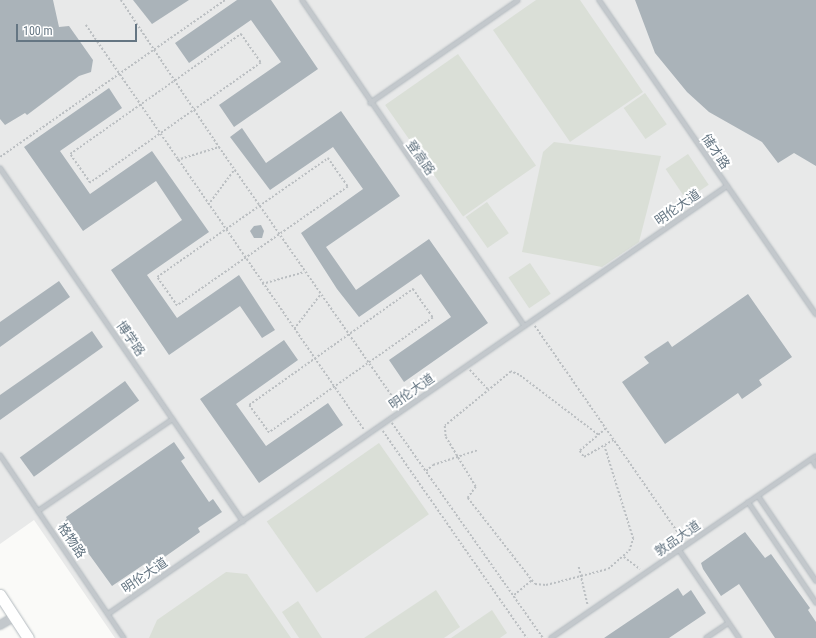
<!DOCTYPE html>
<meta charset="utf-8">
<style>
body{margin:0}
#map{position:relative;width:816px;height:638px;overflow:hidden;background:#fafaf8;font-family:"Roboto Condensed","Noto Sans SC",sans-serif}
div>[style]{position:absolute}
.built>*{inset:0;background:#e8e9e9}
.green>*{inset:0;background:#dadfd7;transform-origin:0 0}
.building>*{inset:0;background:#aab3b9;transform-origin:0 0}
.path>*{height:1.5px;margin-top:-0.75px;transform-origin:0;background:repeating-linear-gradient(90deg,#bbbfc2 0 2px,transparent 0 4px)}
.roads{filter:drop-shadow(0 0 1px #b3babf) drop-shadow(0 0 1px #b3babf)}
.lane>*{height:4px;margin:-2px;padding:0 2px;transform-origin:2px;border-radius:2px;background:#c3c8cc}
.street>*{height:8px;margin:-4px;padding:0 4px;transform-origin:4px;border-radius:4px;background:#c3c8cc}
.secondary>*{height:11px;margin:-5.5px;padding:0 5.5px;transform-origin:5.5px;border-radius:5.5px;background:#fff}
span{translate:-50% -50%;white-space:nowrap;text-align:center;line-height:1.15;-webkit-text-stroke:4px #fff;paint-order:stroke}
.street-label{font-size:13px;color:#657683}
.scale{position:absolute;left:16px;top:24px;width:121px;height:18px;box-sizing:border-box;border:2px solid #657683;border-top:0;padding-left:5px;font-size:12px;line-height:14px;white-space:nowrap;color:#657683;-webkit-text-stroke:3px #fff;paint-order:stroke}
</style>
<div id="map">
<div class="built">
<i style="clip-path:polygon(0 0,816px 0,816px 638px,115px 638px,34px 520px,0 544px)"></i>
</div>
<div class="green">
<i style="clip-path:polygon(536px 0,580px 0,643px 92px,570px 142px,493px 30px)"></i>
<i style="left:458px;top:54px;width:136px;height:89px;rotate:55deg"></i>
<i style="left:645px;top:93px;width:38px;height:26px;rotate:55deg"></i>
<i style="clip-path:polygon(554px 142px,661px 156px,639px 242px,602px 267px,522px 252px,543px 152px)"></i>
<i style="left:688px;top:154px;width:37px;height:27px;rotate:56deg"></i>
<i style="left:487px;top:202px;width:38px;height:26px;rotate:55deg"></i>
<i style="left:530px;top:263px;width:37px;height:26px;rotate:56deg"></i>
<i style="left:379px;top:443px;width:87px;height:137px;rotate:55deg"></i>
<i style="clip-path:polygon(226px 572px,247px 574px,291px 638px,149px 638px,157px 620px)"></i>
<i style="clip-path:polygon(436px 590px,460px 627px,444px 638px,364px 638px)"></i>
<i style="clip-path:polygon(298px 601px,322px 638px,299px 638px,282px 612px)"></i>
<i style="clip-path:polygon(492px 610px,507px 633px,500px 638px,451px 638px)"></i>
</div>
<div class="building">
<i style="clip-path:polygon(0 0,53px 0,59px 27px,69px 26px,93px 60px,91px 72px,79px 76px,27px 115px,25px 113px,5px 125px,0 119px)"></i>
<i style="clip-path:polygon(133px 0,189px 0,152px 24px)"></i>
<i style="clip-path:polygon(237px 0,271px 0,318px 69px,234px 127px,219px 105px,281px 62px,251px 20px,189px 63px,175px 43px)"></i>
<i style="clip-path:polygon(635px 0,816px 0,816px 166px,794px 153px,778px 163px,762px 142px,709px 112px,687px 92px,655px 53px)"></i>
<i style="clip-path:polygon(109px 88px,122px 108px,60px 151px,90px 194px,152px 151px,209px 232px,147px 275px,177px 318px,239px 275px,275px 330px,262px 338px,240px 306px,169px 355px,111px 270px,182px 220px,156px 181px,83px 231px,24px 147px)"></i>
<i style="clip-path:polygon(341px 111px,400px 196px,326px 247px,356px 290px,429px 239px,488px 323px,404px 382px,389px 360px,451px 317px,421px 274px,359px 317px,337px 289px,301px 233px,363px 189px,333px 147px,270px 190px,230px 137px,242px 128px,266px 163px)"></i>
<i style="clip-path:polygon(261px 225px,264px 231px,262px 238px,254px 238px,250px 231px,254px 226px)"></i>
<i style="clip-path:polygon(59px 281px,70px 297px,0 347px,0 322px)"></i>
<i style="clip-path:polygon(748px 294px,792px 357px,759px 380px,762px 385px,742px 399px,738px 393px,665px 444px,622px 382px,649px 363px,644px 357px,668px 341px,672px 347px)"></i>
<i style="clip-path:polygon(92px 331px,103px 347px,0 420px,0 395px)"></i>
<i style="clip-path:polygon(284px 340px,298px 360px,236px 404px,266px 446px,328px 403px,343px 425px,259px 483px,200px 399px)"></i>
<i style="left:125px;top:381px;width:24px;height:130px;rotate:54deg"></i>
<i style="clip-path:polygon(174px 442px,185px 458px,181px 461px,209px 502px,213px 499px,222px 512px,198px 528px,200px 532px,149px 568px,146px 563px,112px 586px,78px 539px,71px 544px,58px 526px,67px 519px,66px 517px)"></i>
<i style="clip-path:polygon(745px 532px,765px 558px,771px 554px,810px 608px,808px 610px,816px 622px,816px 638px,775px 638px,739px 584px,721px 596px,703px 569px,701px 563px)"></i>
<i style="clip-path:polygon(678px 588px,683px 596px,691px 590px,706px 613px,669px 638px,604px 638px)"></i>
</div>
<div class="path">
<i style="left:121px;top:0;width:177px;rotate:56.3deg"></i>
<i style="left:219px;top:147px;width:315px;rotate:55.2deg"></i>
<i style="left:86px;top:25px;width:491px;rotate:55.5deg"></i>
<i style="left:241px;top:34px;width:35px;rotate:55deg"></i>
<i style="left:261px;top:63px;width:209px;rotate:144.9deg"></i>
<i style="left:90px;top:183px;width:35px;rotate:-125deg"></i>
<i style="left:70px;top:154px;width:209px;rotate:-35.1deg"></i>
<i style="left:0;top:157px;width:274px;rotate:-34.9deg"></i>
<i style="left:328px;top:158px;width:35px;rotate:55deg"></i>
<i style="left:348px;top:187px;width:208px;rotate:145.2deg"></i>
<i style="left:177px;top:306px;width:35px;rotate:-125deg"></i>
<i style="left:157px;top:277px;width:208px;rotate:-34.8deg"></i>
<i style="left:177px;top:160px;width:44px;rotate:-17.2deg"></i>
<i style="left:208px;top:205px;width:44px;rotate:-53.4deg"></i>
<i style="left:262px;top:284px;width:44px;rotate:-15.9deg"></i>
<i style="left:413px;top:289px;width:35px;rotate:55deg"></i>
<i style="left:433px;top:318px;width:200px;rotate:145deg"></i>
<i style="left:269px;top:433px;width:34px;rotate:-126deg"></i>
<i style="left:249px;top:405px;width:201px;rotate:-35.3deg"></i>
<i style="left:535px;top:326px;width:260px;rotate:55.3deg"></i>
<i style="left:294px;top:329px;width:43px;rotate:-52.6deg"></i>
<i style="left:470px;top:370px;width:26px;rotate:47deg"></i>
<i style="left:392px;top:423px;width:263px;rotate:54.9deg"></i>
<i style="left:606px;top:429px;width:34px;rotate:140deg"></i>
<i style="left:580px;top:451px;width:7px;rotate:56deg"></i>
<i style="left:584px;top:457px;width:34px;rotate:-30deg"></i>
<i style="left:383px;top:431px;width:252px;rotate:55.2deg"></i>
<i style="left:598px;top:435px;width:99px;rotate:-142.8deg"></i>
<i style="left:519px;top:375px;width:9px;rotate:-159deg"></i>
<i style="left:511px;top:372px;width:85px;rotate:140.7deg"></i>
<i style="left:445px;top:426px;width:11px;rotate:85deg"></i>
<i style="left:446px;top:437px;width:58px;rotate:59deg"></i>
<i style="left:476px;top:487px;width:14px;rotate:126deg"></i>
<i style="left:468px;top:498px;width:109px;rotate:52.1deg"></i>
<i style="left:535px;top:584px;width:11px;rotate:5deg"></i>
<i style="left:546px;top:585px;width:64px;rotate:-14.5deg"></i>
<i style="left:608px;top:569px;width:28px;rotate:-41deg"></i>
<i style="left:629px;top:551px;width:13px;rotate:-72deg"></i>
<i style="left:633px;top:539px;width:97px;rotate:-107.3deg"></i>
<i style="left:426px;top:471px;width:9px;rotate:-41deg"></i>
<i style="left:433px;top:465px;width:47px;rotate:-18.4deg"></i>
<i style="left:624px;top:557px;width:20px;rotate:37deg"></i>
<i style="left:579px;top:567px;width:40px;rotate:77deg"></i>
<i style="left:514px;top:595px;width:23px;rotate:-40deg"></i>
</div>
<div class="roads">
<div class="lane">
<i style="left:302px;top:0;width:394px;rotate:55.7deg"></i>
<i style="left:599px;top:0;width:382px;rotate:55.4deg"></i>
<i style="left:370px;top:103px;width:180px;rotate:-34.8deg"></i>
<i style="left:0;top:168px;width:429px;rotate:55.5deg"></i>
<i style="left:0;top:455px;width:221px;rotate:55.9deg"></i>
<i style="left:812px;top:459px;width:8px;rotate:60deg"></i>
<i style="left:758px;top:496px;width:103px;rotate:55.7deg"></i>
<i style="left:748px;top:502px;width:122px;rotate:56deg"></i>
<i style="left:38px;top:511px;width:163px;rotate:-34.3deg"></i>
<i style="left:679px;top:550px;width:107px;rotate:55.7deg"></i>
<i style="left:108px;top:614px;width:753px;rotate:-34.66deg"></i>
<i style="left:551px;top:638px;width:321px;rotate:-34.5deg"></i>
<i style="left:706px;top:638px;width:27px;rotate:-34deg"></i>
</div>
<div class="street">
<i style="left:0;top:625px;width:16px;rotate:-30deg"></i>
</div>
<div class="secondary">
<i style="left:0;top:595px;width:51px;rotate:56.9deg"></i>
</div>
</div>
<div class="street-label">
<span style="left:715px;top:152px;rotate:56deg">储才路</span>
<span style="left:420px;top:158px;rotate:55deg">登高路</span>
<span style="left:678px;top:208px;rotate:-35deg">明伦大道</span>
<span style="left:130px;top:339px;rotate:55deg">博学路</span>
<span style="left:412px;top:392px;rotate:-35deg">明伦大道</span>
<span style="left:678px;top:539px;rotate:-35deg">敦品大道</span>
<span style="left:71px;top:541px;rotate:56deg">格物路</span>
<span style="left:145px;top:576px;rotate:-34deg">明伦大道</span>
</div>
<div class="scale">100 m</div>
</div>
